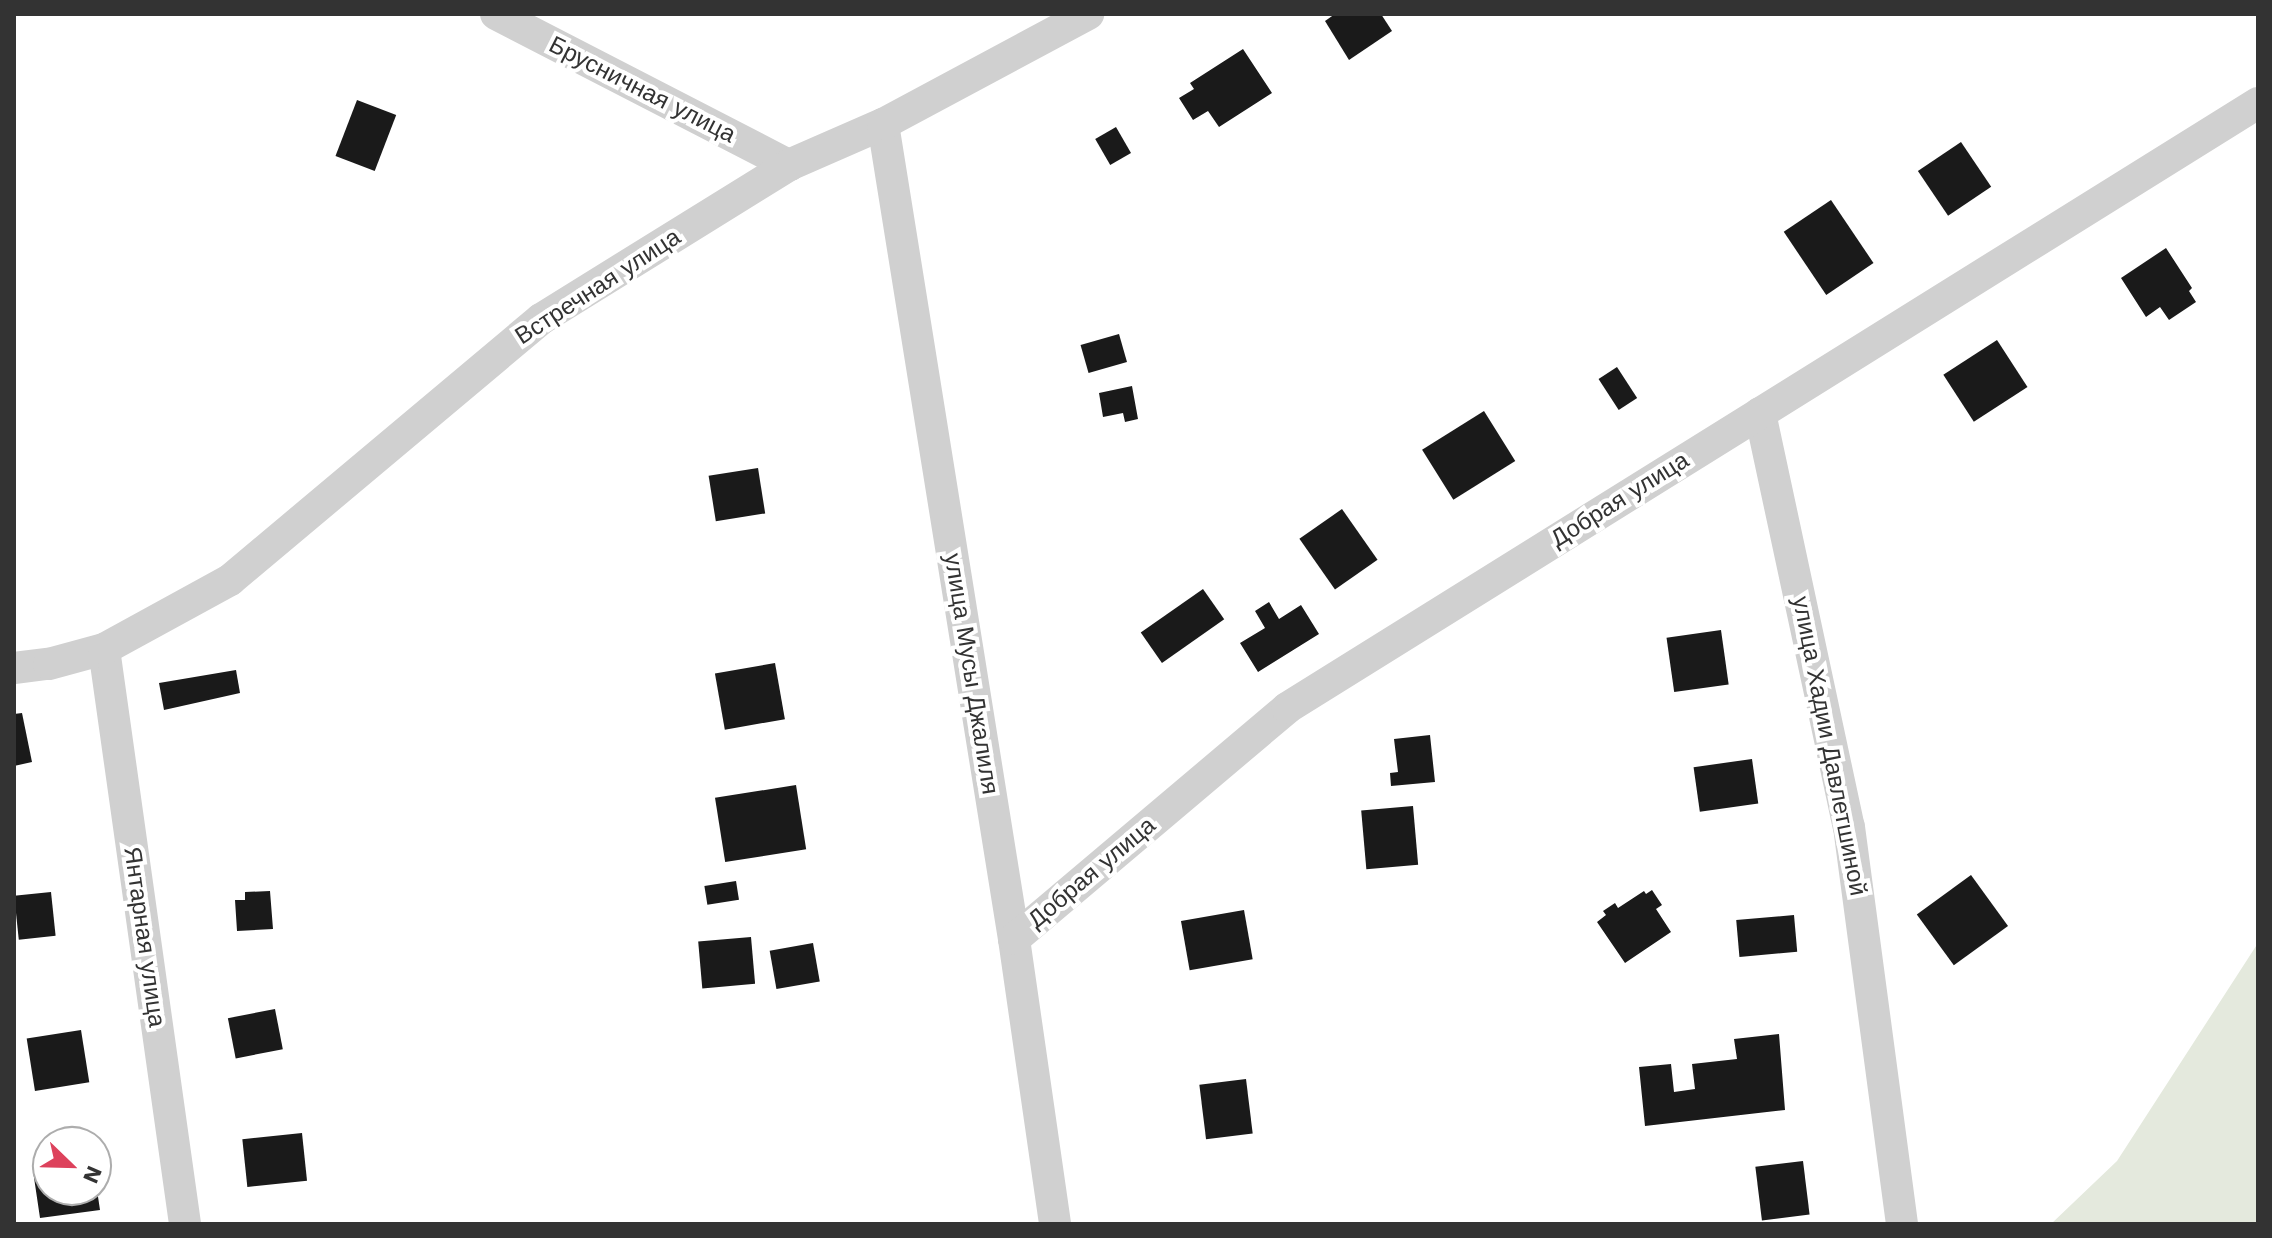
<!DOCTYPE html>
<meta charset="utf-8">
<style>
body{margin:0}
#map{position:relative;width:2272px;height:1238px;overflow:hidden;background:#fff;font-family:"Work Sans",sans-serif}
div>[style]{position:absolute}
.green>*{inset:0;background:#e4e9dd}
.building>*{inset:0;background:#1a1a1a;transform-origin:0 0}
.street>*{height:32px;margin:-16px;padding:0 16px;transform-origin:16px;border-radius:16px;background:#d0d0d0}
span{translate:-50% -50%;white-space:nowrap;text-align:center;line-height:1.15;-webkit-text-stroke:8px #fff;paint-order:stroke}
.street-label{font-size:24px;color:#333}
.frame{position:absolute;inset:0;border:16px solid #333;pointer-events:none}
.north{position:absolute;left:32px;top:1126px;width:80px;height:80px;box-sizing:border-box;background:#fff;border:2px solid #adadad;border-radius:50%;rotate:113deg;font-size:22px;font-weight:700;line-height:32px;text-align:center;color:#333}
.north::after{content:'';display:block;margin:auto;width:28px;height:36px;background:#dd425c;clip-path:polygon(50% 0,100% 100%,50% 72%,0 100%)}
</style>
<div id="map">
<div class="green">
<i style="clip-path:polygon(2258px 943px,2258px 1224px,2051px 1224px,2117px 1161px)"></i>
</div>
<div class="building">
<i style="clip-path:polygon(1335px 14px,1381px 14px,1392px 31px,1349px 60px,1325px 21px)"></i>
<i style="clip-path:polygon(1243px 49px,1272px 93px,1219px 127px,1208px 111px,1193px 120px,1179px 98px,1194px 89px,1190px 83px)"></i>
<i style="left:357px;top:100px;width:42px;height:60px;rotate:21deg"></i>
<i style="left:1116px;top:127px;width:30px;height:24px;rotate:60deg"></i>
<i style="left:1961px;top:142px;width:54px;height:52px;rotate:56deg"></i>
<i style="left:1831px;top:200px;width:76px;height:57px;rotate:56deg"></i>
<i style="clip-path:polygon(2166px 248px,2192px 288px,2189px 291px,2196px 302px,2169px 320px,2160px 307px,2146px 317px,2121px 278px)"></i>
<i style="left:1119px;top:334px;width:29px;height:40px;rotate:74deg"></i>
<i style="left:1997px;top:340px;width:56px;height:64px;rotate:57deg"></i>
<i style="left:1617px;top:367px;width:37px;height:22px;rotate:57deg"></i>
<i style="clip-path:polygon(1132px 386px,1138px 419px,1125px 422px,1123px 413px,1103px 417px,1099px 393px)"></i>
<i style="left:1484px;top:411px;width:59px;height:73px;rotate:58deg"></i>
<i style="left:758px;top:468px;width:46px;height:50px;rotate:81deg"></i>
<i style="left:1342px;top:509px;width:62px;height:52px;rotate:55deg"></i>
<i style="left:1203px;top:589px;width:37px;height:76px;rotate:55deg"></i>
<i style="clip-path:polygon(1269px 602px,1279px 619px,1301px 605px,1319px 634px,1258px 672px,1240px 643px,1265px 628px,1255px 611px)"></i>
<i style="left:1721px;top:630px;width:55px;height:55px;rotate:82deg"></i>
<i style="left:775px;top:663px;width:57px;height:61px;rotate:80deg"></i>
<i style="clip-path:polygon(236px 670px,240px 693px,164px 710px,159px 683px)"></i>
<i style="clip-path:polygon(22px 713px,32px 762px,14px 766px,14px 714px)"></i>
<i style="clip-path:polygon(1430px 735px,1435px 782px,1391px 786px,1390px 773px,1398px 772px,1394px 739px)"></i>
<i style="left:1752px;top:759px;width:45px;height:59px;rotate:82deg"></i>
<i style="left:796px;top:785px;width:65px;height:82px;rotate:81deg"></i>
<i style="left:1413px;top:806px;width:59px;height:52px;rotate:85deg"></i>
<i style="left:1971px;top:875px;width:63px;height:67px;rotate:54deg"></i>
<i style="left:736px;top:881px;width:19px;height:32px;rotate:81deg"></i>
<i style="clip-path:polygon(1652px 890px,1662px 905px,1656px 909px,1671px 932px,1625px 963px,1597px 922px,1606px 915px,1603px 911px,1615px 903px,1618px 908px,1644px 891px,1646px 894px)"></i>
<i style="clip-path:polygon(270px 891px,273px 929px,237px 931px,235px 900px,245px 900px,245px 892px)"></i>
<i style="left:51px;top:892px;width:44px;height:37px;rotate:84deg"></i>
<i style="left:1244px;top:910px;width:50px;height:64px;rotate:80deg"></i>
<i style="left:1794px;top:915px;width:37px;height:58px;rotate:85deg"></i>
<i style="left:751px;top:937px;width:47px;height:53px;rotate:85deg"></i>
<i style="left:813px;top:943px;width:39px;height:44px;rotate:80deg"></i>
<i style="left:275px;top:1009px;width:41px;height:48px;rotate:79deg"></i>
<i style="left:81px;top:1030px;width:53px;height:55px;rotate:81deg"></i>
<i style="clip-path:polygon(1779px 1034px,1785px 1110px,1645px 1126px,1639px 1067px,1671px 1064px,1674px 1092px,1695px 1089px,1692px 1064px,1737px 1059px,1734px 1039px)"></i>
<i style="left:1246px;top:1079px;width:55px;height:47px;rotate:83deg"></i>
<i style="left:302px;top:1133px;width:48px;height:60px;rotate:84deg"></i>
<i style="left:1803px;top:1161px;width:54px;height:48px;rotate:83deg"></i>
<i style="clip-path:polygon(48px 1162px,48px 1190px,97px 1190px,100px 1210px,40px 1218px,32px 1164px)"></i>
</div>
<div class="street">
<i style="left:496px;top:14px;width:330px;rotate:27.3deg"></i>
<i style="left:883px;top:124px;width:825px;rotate:80.87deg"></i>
<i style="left:1014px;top:939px;width:288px;rotate:81.8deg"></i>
<i style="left:1760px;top:413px;width:423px;rotate:77.9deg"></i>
<i style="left:1849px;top:827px;width:401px;rotate:82.4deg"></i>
<i style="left:104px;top:649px;width:581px;rotate:81.98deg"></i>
<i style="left:14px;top:668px;width:35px;rotate:-7deg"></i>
<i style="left:49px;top:664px;width:57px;rotate:-15.3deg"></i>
<i style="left:104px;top:649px;width:144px;rotate:-28.7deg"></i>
<i style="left:230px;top:580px;width:406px;rotate:-40deg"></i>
<i style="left:541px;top:319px;width:292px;rotate:-31.8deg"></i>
<i style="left:789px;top:165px;width:103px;rotate:-23.6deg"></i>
<i style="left:883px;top:124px;width:233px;rotate:-28.2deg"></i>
<i style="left:1014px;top:939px;width:358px;rotate:-40.2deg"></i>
<i style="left:1287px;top:708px;width:1144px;rotate:-31.93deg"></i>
</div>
<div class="street-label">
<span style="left:642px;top:90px;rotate:27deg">Брусничная улица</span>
<span style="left:598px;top:287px;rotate:-33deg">Встречная улица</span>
<span style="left:1620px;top:500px;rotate:-32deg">Добрая улица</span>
<span style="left:971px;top:674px;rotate:81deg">улица Мусы Джалиля</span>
<span style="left:1829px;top:746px;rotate:79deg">улица Хадии Давлетшиной</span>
<span style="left:1092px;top:873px;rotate:-40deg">Добрая улица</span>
<span style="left:144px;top:937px;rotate:82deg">Янтарная улица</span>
</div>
<div class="frame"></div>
<div class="north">N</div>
</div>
